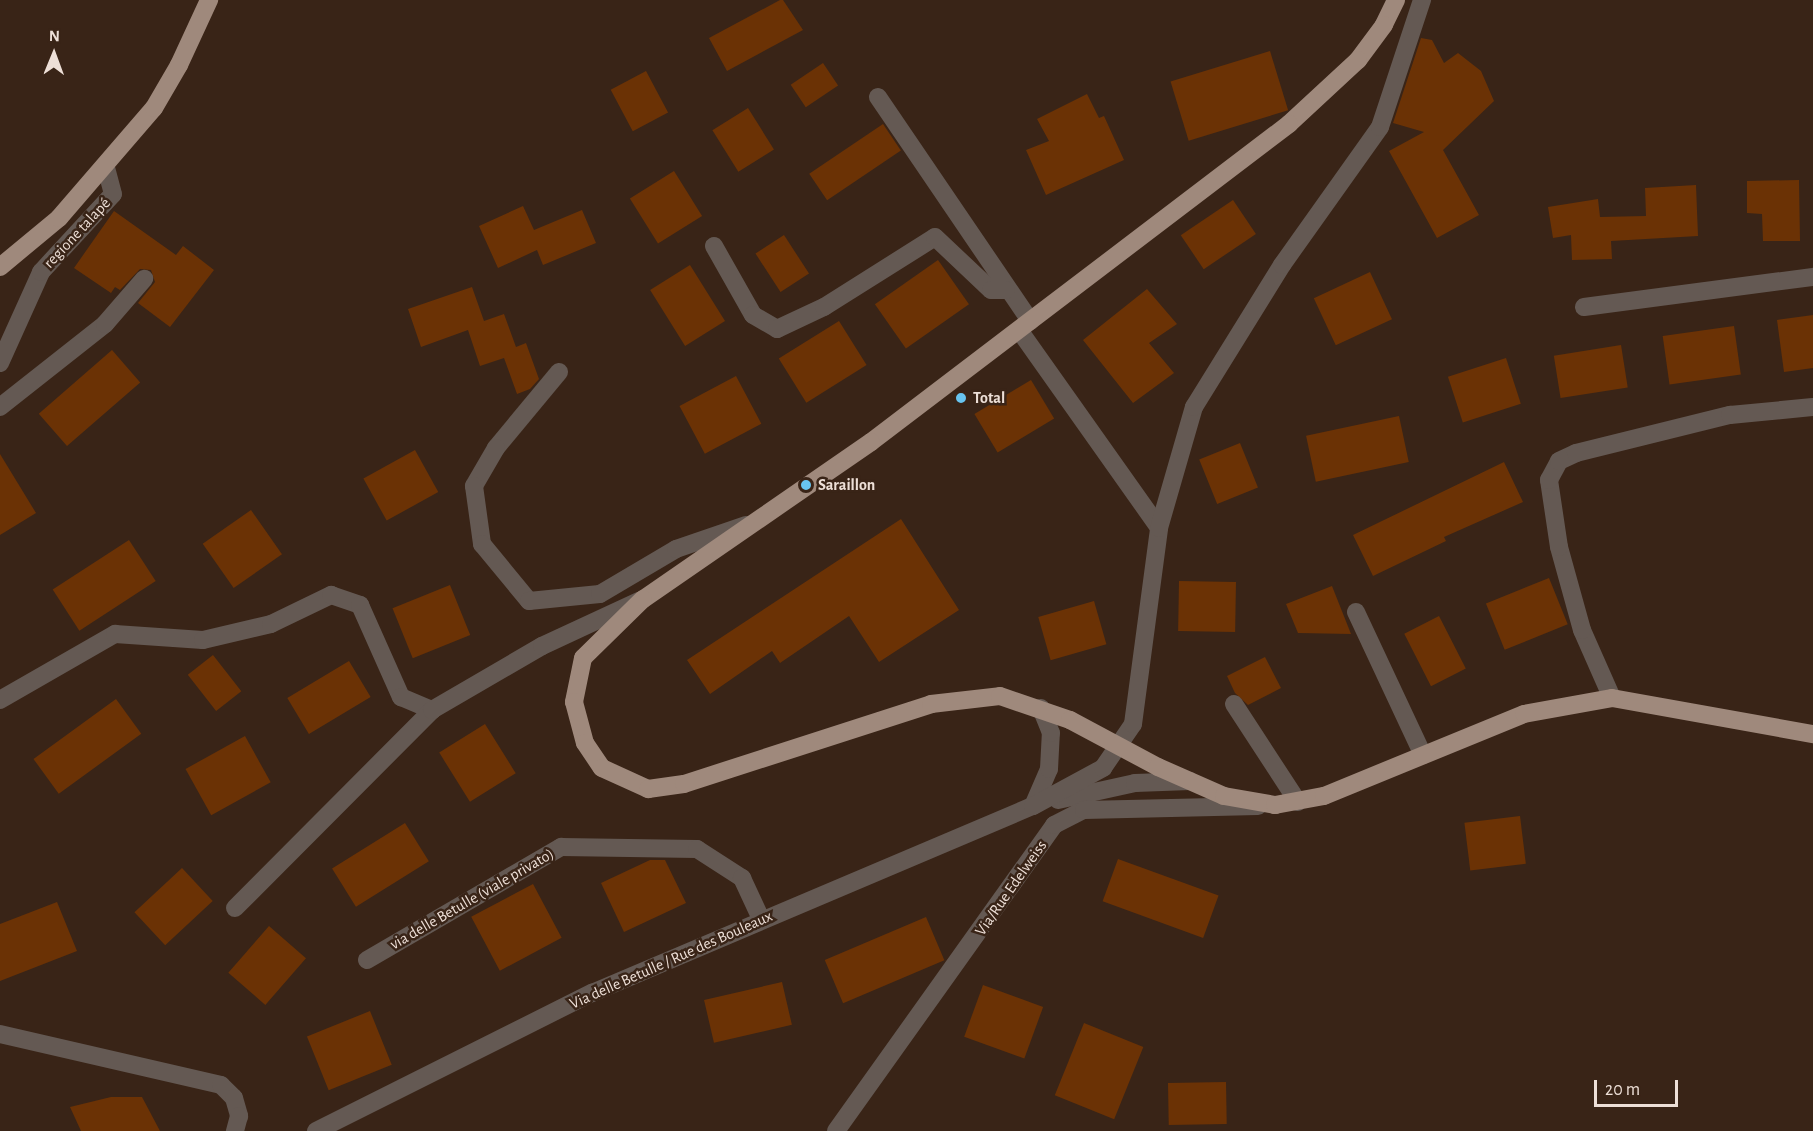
<!DOCTYPE html>
<meta charset="utf-8">
<style>
body{margin:0}
#map{position:relative;width:1813px;height:1131px;overflow:hidden;background:#392417;font-family:"Alegreya Sans",sans-serif}
div>[style]{position:absolute}
.building>*{inset:0;background:#6b3205;transform-origin:0 0}
.minor>*{height:18px;margin:-9px;padding:0 9px;transform-origin:9px;border-radius:9px;background:#645953}
.major>*{height:18px;margin:-9px;padding:0 9px;transform-origin:9px;border-radius:9px;background:#9f897c}
.dots>*{width:16px;height:16px;translate:-50% -50%;box-sizing:border-box;border:3px solid #392417;border-radius:50%}
span{translate:-50% -50%;white-space:nowrap;text-align:center;line-height:1.15;-webkit-text-stroke:5px #392417;paint-order:stroke}
.street-label{font-size:16px;color:#eddfd7}
.poi-label{font-size:16px;color:#eddfd7;font-weight:700}
.left{translate:0 -50%;text-align:left}
.north{position:absolute;left:24px;top:24px;width:60px;height:60px;-webkit-text-stroke:4px #392417;paint-order:stroke;rotate:1deg;font-size:16px;font-weight:700;line-height:24px;text-align:center;color:#eddfd7}
.north::after{content:'';display:block;margin:auto;width:21px;height:27px;background:#eddfd7;clip-path:polygon(50% 0,100% 100%,50% 72%,0 100%)}
.scale{position:absolute;left:1594px;top:1080px;width:84px;height:27px;box-sizing:border-box;border:3px solid #eddfd7;border-top:0;padding-left:8px;font-size:18px;line-height:21px;white-space:nowrap;color:#eddfd7;-webkit-text-stroke:4px #392417;paint-order:stroke}
</style>
<div id="map">
<div class="building">
<i style="clip-path:polygon(780px 0,783px 0,803px 30px,727px 71px,709px 38px)"></i>
<i style="clip-path:polygon(1421px 38px,1432px 40px,1444px 63px,1458px 53px,1481px 71px,1494px 101px,1443px 150px,1479px 215px,1437px 238px,1389px 151px,1424px 132px,1393px 123px)"></i>
<i style="left:1270px;top:51px;width:62px;height:104px;rotate:73deg"></i>
<i style="left:823px;top:63px;width:27px;height:39px;rotate:56deg"></i>
<i style="left:646px;top:71px;width:47px;height:40px;rotate:62deg"></i>
<i style="clip-path:polygon(1087px 94px,1099px 118px,1104px 116px,1124px 160px,1046px 195px,1026px 150px,1049px 141px,1037px 119px)"></i>
<i style="left:748px;top:108px;width:49px;height:42px;rotate:58deg"></i>
<i style="left:883px;top:124px;width:32px;height:89px;rotate:56deg"></i>
<i style="left:674px;top:171px;width:53px;height:52px;rotate:58deg"></i>
<i style="clip-path:polygon(1799px 180px,1800px 241px,1763px 241px,1762px 214px,1747px 213px,1747px 181px)"></i>
<i style="clip-path:polygon(1696px 185px,1698px 236px,1611px 241px,1612px 259px,1572px 260px,1571px 235px,1553px 238px,1548px 207px,1598px 199px,1600px 217px,1646px 216px,1645px 188px)"></i>
<i style="left:1233px;top:200px;width:41px;height:63px;rotate:56deg"></i>
<i style="clip-path:polygon(523px 206px,534px 230px,582px 210px,596px 243px,543px 265px,537px 250px,498px 268px,479px 226px)"></i>
<i style="clip-path:polygon(114px 211px,176px 255px,183px 246px,214px 270px,170px 327px,138px 303px,155px 282px,151px 270px,140px 269px,120px 290px,115px 287px,111px 293px,74px 268px)"></i>
<i style="left:784px;top:235px;width:46px;height:34px;rotate:57deg"></i>
<i style="left:938px;top:260px;width:54px;height:77px;rotate:55deg"></i>
<i style="left:690px;top:265px;width:66px;height:47px;rotate:58deg"></i>
<i style="left:1370px;top:272px;width:52px;height:62px;rotate:65deg"></i>
<i style="clip-path:polygon(472px 287px,484px 321px,504px 314px,516px 347px,526px 343px,539px 379px,530px 389px,517px 394px,504px 358px,480px 366px,468px 330px,421px 347px,408px 309px)"></i>
<i style="clip-path:polygon(1147px 289px,1177px 324px,1149px 343px,1174px 373px,1133px 403px,1083px 340px)"></i>
<i style="clip-path:polygon(1813px 315px,1813px 368px,1784px 372px,1777px 320px)"></i>
<i style="left:839px;top:321px;width:52px;height:71px;rotate:58deg"></i>
<i style="left:1734px;top:326px;width:49px;height:72px;rotate:82deg"></i>
<i style="left:1621px;top:345px;width:43px;height:68px;rotate:81deg"></i>
<i style="left:112px;top:350px;width:43px;height:97px;rotate:49deg"></i>
<i style="left:1506px;top:358px;width:48px;height:61px;rotate:72deg"></i>
<i style="left:736px;top:376px;width:54px;height:64px;rotate:62deg"></i>
<i style="left:1031px;top:380px;width:45px;height:66px;rotate:59deg"></i>
<i style="left:1399px;top:416px;width:47px;height:95px;rotate:78deg"></i>
<i style="left:1240px;top:443px;width:48px;height:44px;rotate:68deg"></i>
<i style="left:415px;top:450px;width:48px;height:59px;rotate:61deg"></i>
<i style="clip-path:polygon(0 454px,36px 513px,0 535px)"></i>
<i style="clip-path:polygon(1504px 462px,1523px 502px,1444px 537px,1446px 541px,1373px 576px,1353px 535px)"></i>
<i style="left:251px;top:510px;width:54px;height:59px;rotate:55deg"></i>
<i style="clip-path:polygon(901px 519px,959px 610px,879px 662px,849px 616px,780px 663px,772px 651px,710px 694px,687px 660px)"></i>
<i style="left:129px;top:540px;width:49px;height:91px;rotate:57deg"></i>
<i style="left:1549px;top:578px;width:50px;height:68px;rotate:68deg"></i>
<i style="left:1179px;top:581px;width:57px;height:50px;rotate:1deg"></i>
<i style="left:450px;top:585px;width:54px;height:62px;rotate:68deg"></i>
<i style="clip-path:polygon(1332px 586px,1351px 634px,1298px 633px,1286px 604px)"></i>
<i style="left:1094px;top:601px;width:45px;height:58px;rotate:74deg"></i>
<i style="left:1439px;top:616px;width:59px;height:39px;rotate:63deg"></i>
<i style="left:213px;top:655px;width:46px;height:32px;rotate:52deg"></i>
<i style="clip-path:polygon(1265px 657px,1281px 688px,1248px 705px,1235px 693px,1227px 676px)"></i>
<i style="left:349px;top:661px;width:42px;height:72px;rotate:59deg"></i>
<i style="left:116px;top:699px;width:43px;height:102px;rotate:54deg"></i>
<i style="left:485px;top:724px;width:58px;height:54px;rotate:58deg"></i>
<i style="left:245px;top:736px;width:53px;height:68px;rotate:61deg"></i>
<i style="left:1520px;top:816px;width:48px;height:56px;rotate:83deg"></i>
<i style="left:405px;top:823px;width:45px;height:86px;rotate:58deg"></i>
<i style="left:1118px;top:859px;width:107px;height:45px;rotate:20deg"></i>
<i style="clip-path:polygon(650px 860px,665px 860px,686px 903px,624px 932px,601px 883px)"></i>
<i style="left:182px;top:868px;width:45px;height:65px;rotate:47deg"></i>
<i style="left:533px;top:884px;width:61px;height:70px;rotate:62deg"></i>
<i style="clip-path:polygon(57px 902px,77px 951px,0 981px,0 924px)"></i>
<i style="left:926px;top:917px;width:47px;height:110px;rotate:67deg"></i>
<i style="left:269px;top:926px;width:49px;height:62px;rotate:41deg"></i>
<i style="left:782px;top:982px;width:44px;height:80px;rotate:77deg"></i>
<i style="left:983px;top:985px;width:64px;height:55px;rotate:20deg"></i>
<i style="left:370px;top:1011px;width:58px;height:68px;rotate:68deg"></i>
<i style="left:1084px;top:1023px;width:64px;height:78px;rotate:22deg"></i>
<i style="left:1226px;top:1082px;width:42px;height:58px;rotate:89deg"></i>
<i style="clip-path:polygon(111px 1097px,142px 1097px,160px 1131px,81px 1131px,70px 1107px)"></i>
</div>
<div class="minor">
<i style="left:878px;top:97px;width:271px;rotate:55.8deg"></i>
<i style="left:714px;top:246px;width:79px;rotate:60.5deg"></i>
<i style="left:753px;top:315px;width:28px;rotate:30deg"></i>
<i style="left:777px;top:329px;width:52px;rotate:-25.1deg"></i>
<i style="left:824px;top:307px;width:131px;rotate:-32.2deg"></i>
<i style="left:935px;top:237px;width:77px;rotate:43.4deg"></i>
<i style="left:991px;top:290px;width:15px"></i>
<i style="left:1584px;top:307px;width:231px;rotate:-7.5deg"></i>
<i style="left:1019px;top:330px;width:242px;rotate:54.7deg"></i>
<i style="left:0;top:363px;width:100px;rotate:-65.7deg"></i>
<i style="left:41px;top:272px;width:106px;rotate:-47.3deg"></i>
<i style="left:113px;top:194px;width:28px;rotate:-105deg"></i>
<i style="left:559px;top:372px;width:99px;rotate:129.7deg"></i>
<i style="left:496px;top:448px;width:44px;rotate:120.1deg"></i>
<i style="left:474px;top:486px;width:59px;rotate:82.1deg"></i>
<i style="left:482px;top:544px;width:74px;rotate:50.5deg"></i>
<i style="left:529px;top:601px;width:71px;rotate:-5.6deg"></i>
<i style="left:600px;top:594px;width:88px;rotate:-30.6deg"></i>
<i style="left:676px;top:549px;width:74px;rotate:-18.9deg"></i>
<i style="left:0;top:407px;width:134px;rotate:-38.3deg"></i>
<i style="left:105px;top:324px;width:60px;rotate:-49.1deg"></i>
<i style="left:1356px;top:612px;width:158px;rotate:64.9deg"></i>
<i style="left:1612px;top:698px;width:74px;rotate:-113.8deg"></i>
<i style="left:1582px;top:630px;width:86px;rotate:-105.5deg"></i>
<i style="left:1559px;top:547px;width:68px;rotate:-98.5deg"></i>
<i style="left:1549px;top:480px;width:21px;rotate:-62deg"></i>
<i style="left:1559px;top:461px;width:19px;rotate:-25deg"></i>
<i style="left:1576px;top:453px;width:159px;rotate:-13.9deg"></i>
<i style="left:1730px;top:415px;width:83px;rotate:-5.5deg"></i>
<i style="left:0;top:700px;width:133px;rotate:-29.9deg"></i>
<i style="left:115px;top:634px;width:88px;rotate:3.9deg"></i>
<i style="left:203px;top:640px;width:70px;rotate:-13.2deg"></i>
<i style="left:271px;top:624px;width:67px;rotate:-25.8deg"></i>
<i style="left:331px;top:595px;width:31px;rotate:19deg"></i>
<i style="left:360px;top:605px;width:101px;rotate:66deg"></i>
<i style="left:401px;top:697px;width:34px;rotate:23deg"></i>
<i style="left:1234px;top:704px;width:117px;rotate:56.9deg"></i>
<i style="left:1058px;top:800px;width:79px;rotate:-12.4deg"></i>
<i style="left:1135px;top:783px;width:55px;rotate:-2.1deg"></i>
<i style="left:1033px;top:806px;width:40px;rotate:-66.6deg"></i>
<i style="left:1049px;top:769px;width:36px;rotate:-87deg"></i>
<i style="left:1051px;top:733px;width:27px;rotate:-112deg"></i>
<i style="left:235px;top:908px;width:279px;rotate:-45.1deg"></i>
<i style="left:432px;top:710px;width:127px;rotate:-30.2deg"></i>
<i style="left:542px;top:646px;width:107px;rotate:-24.9deg"></i>
<i style="left:367px;top:960px;width:225px;rotate:-30.2deg"></i>
<i style="left:561px;top:847px;width:136px;rotate:0.8deg"></i>
<i style="left:697px;top:849px;width:54px;rotate:32.8deg"></i>
<i style="left:742px;top:878px;width:45px;rotate:65.1deg"></i>
<i style="left:0;top:1034px;width:227px;rotate:13deg"></i>
<i style="left:221px;top:1085px;width:18px;rotate:45deg"></i>
<i style="left:234px;top:1098px;width:19px;rotate:74deg"></i>
<i style="left:239px;top:1116px;width:16px;rotate:105deg"></i>
<i style="left:316px;top:1131px;width:309px;rotate:-26.6deg"></i>
<i style="left:592px;top:993px;width:479px;rotate:-23deg"></i>
<i style="left:1033px;top:806px;width:80px;rotate:-28.5deg"></i>
<i style="left:1103px;top:768px;width:53px;rotate:-55.7deg"></i>
<i style="left:1133px;top:724px;width:198px;rotate:-82.4deg"></i>
<i style="left:1159px;top:528px;width:126px;rotate:-73.9deg"></i>
<i style="left:1194px;top:407px;width:167px;rotate:-58.2deg"></i>
<i style="left:1282px;top:265px;width:169px;rotate:-54.6deg"></i>
<i style="left:1380px;top:127px;width:134px;rotate:-71.7deg"></i>
<i style="left:836px;top:1131px;width:376px;rotate:-54.5deg"></i>
<i style="left:1054px;top:825px;width:34px;rotate:-27deg"></i>
<i style="left:1084px;top:810px;width:174px;rotate:-1.3deg"></i>
</div>
<div class="major">
<i style="left:1396px;top:0;width:28px;rotate:116deg"></i>
<i style="left:1384px;top:25px;width:44px;rotate:126.6deg"></i>
<i style="left:1358px;top:60px;width:94px;rotate:137.2deg"></i>
<i style="left:1289px;top:124px;width:525px;rotate:142.74deg"></i>
<i style="left:871px;top:442px;width:277px;rotate:145.4deg"></i>
<i style="left:643px;top:599px;width:84px;rotate:135.5deg"></i>
<i style="left:583px;top:658px;width:45px;rotate:101.6deg"></i>
<i style="left:574px;top:702px;width:42px;rotate:75deg"></i>
<i style="left:585px;top:743px;width:30px;rotate:56deg"></i>
<i style="left:602px;top:768px;width:51px;rotate:24.5deg"></i>
<i style="left:648px;top:789px;width:36px;rotate:-8deg"></i>
<i style="left:684px;top:784px;width:260px;rotate:-17.9deg"></i>
<i style="left:931px;top:704px;width:69px;rotate:-6.6deg"></i>
<i style="left:1000px;top:696px;width:74px;rotate:18.9deg"></i>
<i style="left:1070px;top:720px;width:100px;rotate:28.1deg"></i>
<i style="left:1158px;top:767px;width:72px;rotate:23.7deg"></i>
<i style="left:1224px;top:796px;width:52px;rotate:10deg"></i>
<i style="left:1275px;top:805px;width:50px;rotate:-10.4deg"></i>
<i style="left:1324px;top:796px;width:216px;rotate:-22.3deg"></i>
<i style="left:1524px;top:714px;width:89px;rotate:-10.3deg"></i>
<i style="left:1612px;top:698px;width:204px;rotate:10.2deg"></i>
<i style="left:0;top:267px;width:77px;rotate:-39.7deg"></i>
<i style="left:59px;top:218px;width:145px;rotate:-49.2deg"></i>
<i style="left:154px;top:108px;width:50px;rotate:-59.8deg"></i>
<i style="left:179px;top:65px;width:72px;rotate:-65.2deg"></i>
</div>
<div class="dots">
<i style="left:961px;top:398px;background:#68c4f0"></i>
<i style="left:806px;top:485px;background:#68c4f0"></i>
</div>
<div class="street-label">
<span style="left:77px;top:233px;rotate:-47deg">regione talapé</span>
<span style="left:1011px;top:888px;rotate:-55deg">Via/Rue Edelweiss</span>
<span style="left:472px;top:899px;rotate:-30deg">via delle Betulle (viale privato)</span>
<span style="left:671px;top:960px;rotate:-24deg">Via delle Betulle / Rue des Bouleaux</span>
</div>
<div class="poi-label">
<span class="left" style="left:973px;top:398px">Total</span>
<span class="left" style="left:818px;top:485px">Saraillon</span>
</div>
<div class="north">N</div>
<div class="scale">20 m</div>
</div>
